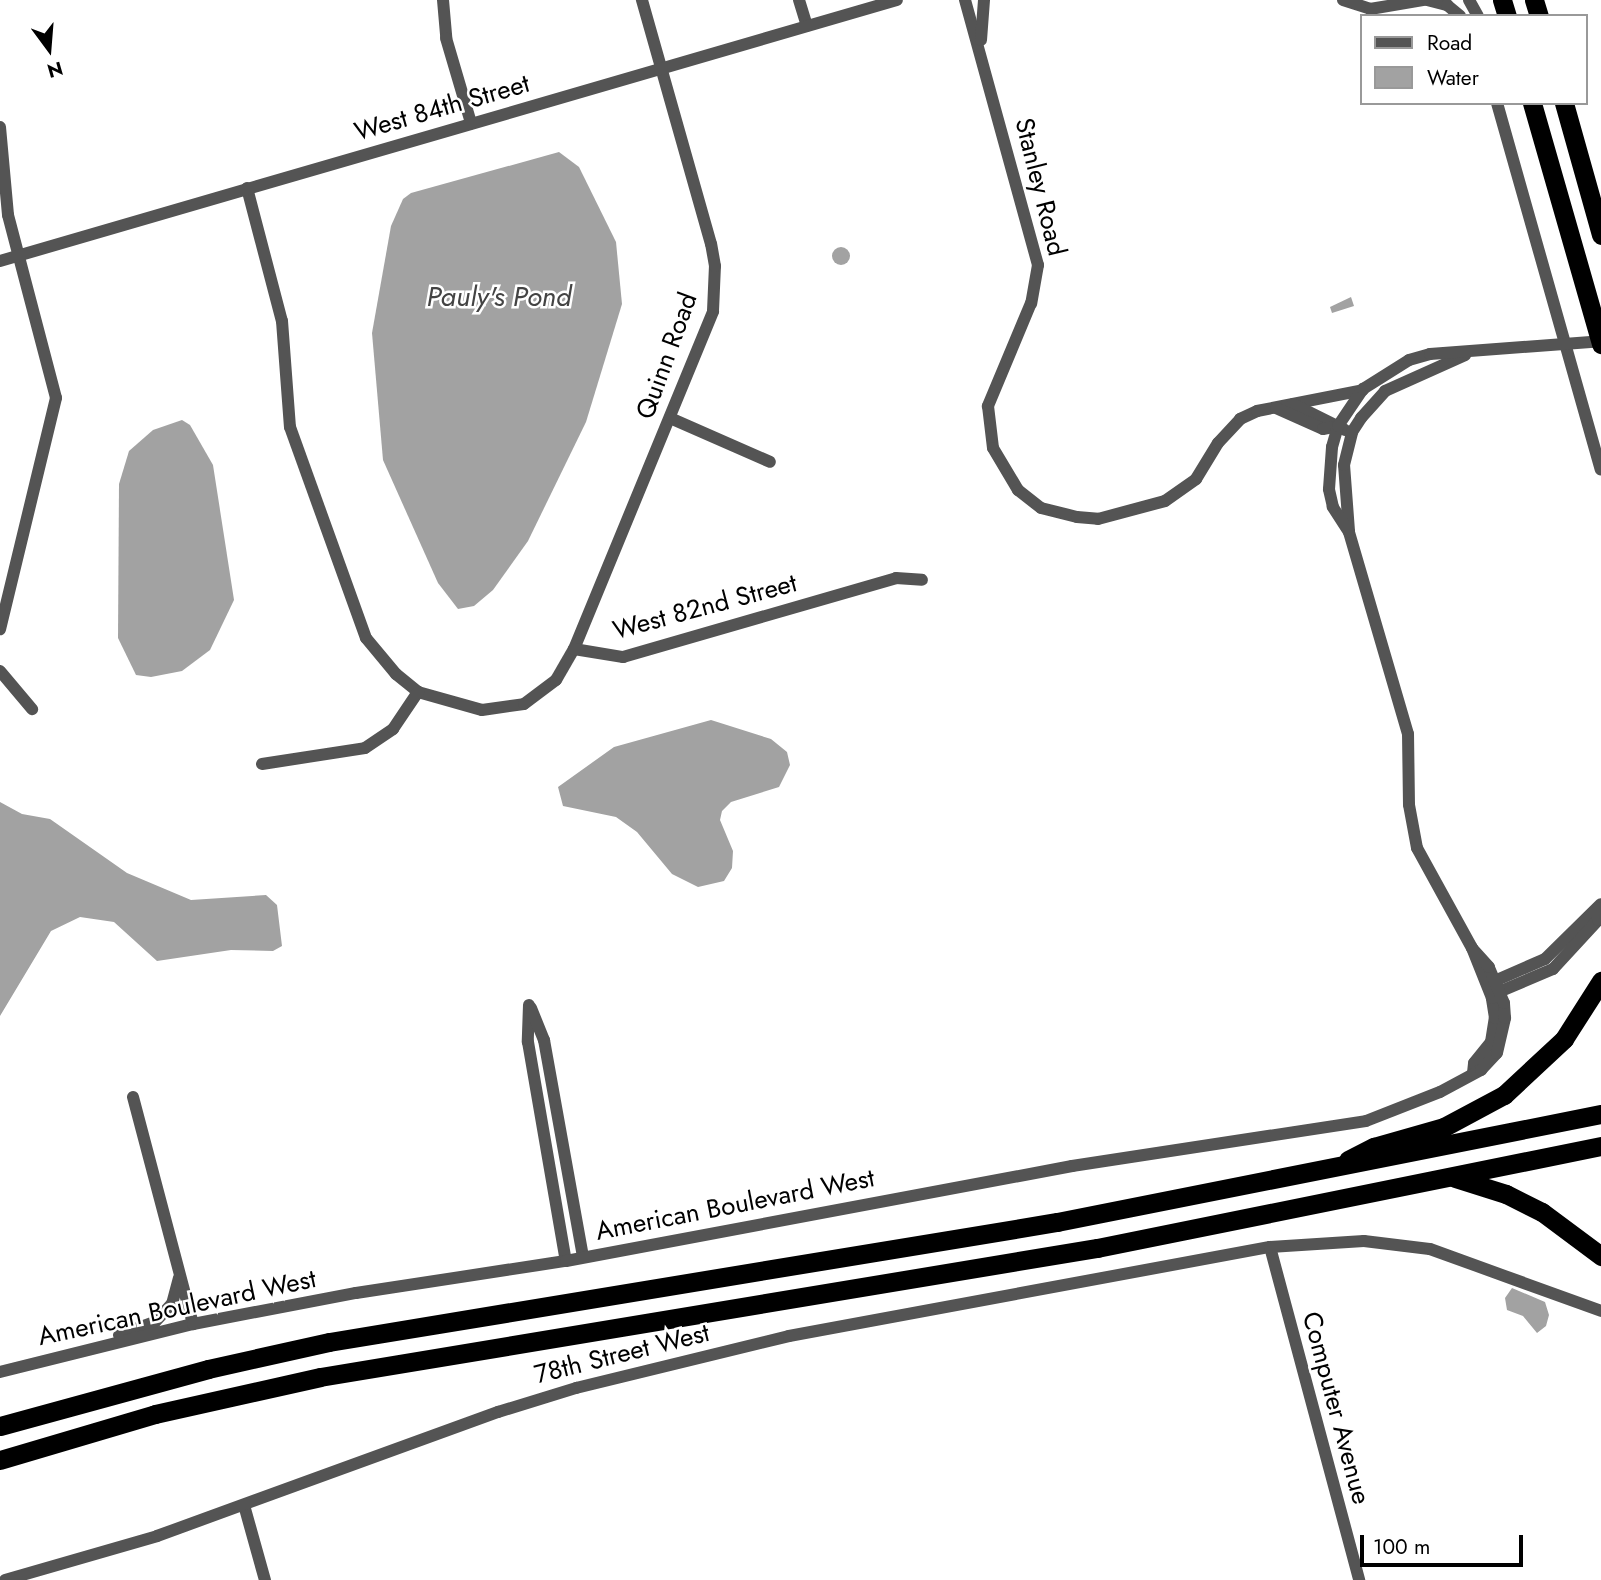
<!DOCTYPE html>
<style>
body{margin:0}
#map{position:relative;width:1601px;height:1580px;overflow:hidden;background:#fff;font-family:Jost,sans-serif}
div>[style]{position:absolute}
.water>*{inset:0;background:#a2a2a2}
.round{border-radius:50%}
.minor>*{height:12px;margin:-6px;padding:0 6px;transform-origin:6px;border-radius:6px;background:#545454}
.highway>*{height:19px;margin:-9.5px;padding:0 9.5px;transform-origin:9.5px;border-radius:9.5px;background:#000}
span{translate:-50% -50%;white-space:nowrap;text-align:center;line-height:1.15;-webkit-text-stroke:5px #fff;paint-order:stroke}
.street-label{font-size:26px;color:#000}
.water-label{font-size:28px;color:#434343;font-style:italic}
.legend{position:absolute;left:1360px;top:14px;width:228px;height:91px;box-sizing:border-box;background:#fff;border:2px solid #999;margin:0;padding:9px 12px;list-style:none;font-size:21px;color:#000}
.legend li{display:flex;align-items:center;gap:14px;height:35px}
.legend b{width:35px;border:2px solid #999}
.north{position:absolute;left:14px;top:14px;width:70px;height:70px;-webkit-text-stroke:5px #fff;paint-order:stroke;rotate:164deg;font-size:19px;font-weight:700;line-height:28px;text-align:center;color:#000}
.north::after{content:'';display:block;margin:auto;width:24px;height:32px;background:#000;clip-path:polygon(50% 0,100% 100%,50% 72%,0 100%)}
.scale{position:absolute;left:1360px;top:1535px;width:163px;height:32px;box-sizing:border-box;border:4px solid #000;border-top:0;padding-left:9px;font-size:21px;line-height:24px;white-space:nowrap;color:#000;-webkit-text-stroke:5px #fff;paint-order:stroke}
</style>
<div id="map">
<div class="water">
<i style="clip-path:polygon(559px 152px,579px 167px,616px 242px,622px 304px,586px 422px,528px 541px,493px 590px,474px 606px,458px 609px,438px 583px,383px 460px,372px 333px,391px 226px,403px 199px,411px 193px)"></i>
<i class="round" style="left:832px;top:247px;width:18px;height:18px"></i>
<i style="clip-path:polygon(1351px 297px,1354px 306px,1332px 313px,1330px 307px)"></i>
<i style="clip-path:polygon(182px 420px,190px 425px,213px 465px,234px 600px,210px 650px,182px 671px,151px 677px,136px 675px,118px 638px,119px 484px,129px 451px,153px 430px)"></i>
<i style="clip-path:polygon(711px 720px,771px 739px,787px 752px,790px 765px,779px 787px,731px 802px,722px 811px,720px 820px,733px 851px,732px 868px,724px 881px,698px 887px,672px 874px,637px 832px,616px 817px,563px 806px,558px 787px,614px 747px)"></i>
<i style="clip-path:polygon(0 802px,22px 814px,50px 819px,127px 873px,191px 900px,266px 895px,277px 905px,282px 946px,273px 951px,231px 950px,157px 961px,114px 922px,80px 917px,51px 931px,0 1016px)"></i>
<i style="clip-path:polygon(1512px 1288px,1545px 1302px,1549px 1315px,1546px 1326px,1537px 1333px,1523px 1316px,1507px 1310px,1505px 1298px)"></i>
</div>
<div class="minor">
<i style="left:443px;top:0;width:38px;rotate:85deg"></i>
<i style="left:446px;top:38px;width:89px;rotate:73.6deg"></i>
<i style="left:799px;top:0;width:27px;rotate:73deg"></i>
<i style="left:965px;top:0;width:275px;rotate:74.6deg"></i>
<i style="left:1038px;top:265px;width:39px;rotate:100deg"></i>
<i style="left:1031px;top:303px;width:112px;rotate:112.7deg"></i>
<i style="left:988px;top:406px;width:42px;rotate:83.2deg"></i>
<i style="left:993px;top:448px;width:49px;rotate:59.2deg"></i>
<i style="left:1018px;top:490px;width:29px;rotate:38deg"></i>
<i style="left:1041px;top:508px;width:37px;rotate:14deg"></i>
<i style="left:1077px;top:517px;width:21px;rotate:5deg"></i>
<i style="left:1098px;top:519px;width:69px;rotate:-15deg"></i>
<i style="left:1165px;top:501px;width:38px;rotate:-35deg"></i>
<i style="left:1196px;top:479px;width:42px;rotate:-58.6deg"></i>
<i style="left:1218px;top:443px;width:33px;rotate:-47deg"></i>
<i style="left:1240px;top:419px;width:19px;rotate:-25deg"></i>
<i style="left:1257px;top:411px;width:108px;rotate:-11.2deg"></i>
<i style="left:1343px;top:0;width:28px;rotate:18deg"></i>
<i style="left:1370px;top:9px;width:55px;rotate:-9.5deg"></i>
<i style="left:1427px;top:0;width:21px;rotate:14deg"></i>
<i style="left:1447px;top:5px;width:17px;rotate:40deg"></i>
<i style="left:1469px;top:0;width:18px;rotate:61deg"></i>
<i style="left:981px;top:40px;width:40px;rotate:-85.7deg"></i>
<i style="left:1497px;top:103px;width:381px;rotate:74.2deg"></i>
<i style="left:0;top:127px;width:88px;rotate:84.8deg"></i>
<i style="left:8px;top:215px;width:189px;rotate:75.3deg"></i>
<i style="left:56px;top:398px;width:238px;rotate:103.6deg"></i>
<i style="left:247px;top:188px;width:138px;rotate:75.3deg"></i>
<i style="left:282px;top:321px;width:106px;rotate:85.7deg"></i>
<i style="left:290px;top:427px;width:224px;rotate:70.2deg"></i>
<i style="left:366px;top:638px;width:47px;rotate:50.2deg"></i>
<i style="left:396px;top:674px;width:28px;rotate:39deg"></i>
<i style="left:418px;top:692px;width:66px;rotate:15.7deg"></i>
<i style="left:482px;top:710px;width:42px;rotate:-8.1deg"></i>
<i style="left:524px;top:704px;width:40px;rotate:-37deg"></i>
<i style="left:556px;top:680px;width:36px;rotate:-60deg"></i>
<i style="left:574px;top:649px;width:365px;rotate:-67.6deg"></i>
<i style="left:713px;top:311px;width:45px;rotate:-87.5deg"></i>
<i style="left:715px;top:266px;width:22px;rotate:-100deg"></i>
<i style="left:711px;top:244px;width:254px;rotate:-105.8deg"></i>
<i style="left:0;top:261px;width:934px;rotate:-16.22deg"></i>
<i style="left:1293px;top:404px;width:58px;rotate:26.6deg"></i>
<i style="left:1276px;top:408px;width:51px;rotate:24.1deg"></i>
<i style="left:1323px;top:429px;width:15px;rotate:-11deg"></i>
<i style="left:670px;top:418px;width:109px;rotate:23.7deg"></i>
<i style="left:1349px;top:531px;width:66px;rotate:-94.3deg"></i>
<i style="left:1344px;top:465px;width:34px;rotate:-76deg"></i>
<i style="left:1352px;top:432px;width:17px;rotate:-57deg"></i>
<i style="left:1361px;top:418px;width:36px;rotate:-48deg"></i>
<i style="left:1385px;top:391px;width:88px;rotate:-24.2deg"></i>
<i style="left:574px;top:649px;width:50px;rotate:9.3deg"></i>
<i style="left:623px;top:657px;width:284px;rotate:-16.1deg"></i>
<i style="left:896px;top:578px;width:26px;rotate:4deg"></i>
<i style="left:0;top:671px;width:50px;rotate:49.9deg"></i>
<i style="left:262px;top:764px;width:104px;rotate:-8.8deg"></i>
<i style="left:365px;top:748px;width:34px;rotate:-34deg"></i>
<i style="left:393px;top:729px;width:45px;rotate:-56deg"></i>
<i style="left:1490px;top:983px;width:60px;rotate:-23.6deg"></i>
<i style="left:1545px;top:959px;width:78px;rotate:-44.5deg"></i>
<i style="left:1494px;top:994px;width:64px;rotate:-23deg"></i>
<i style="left:1553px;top:969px;width:67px;rotate:-47.4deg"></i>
<i style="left:1598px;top:920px;width:12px;rotate:-90deg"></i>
<i style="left:529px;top:1005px;width:37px;rotate:92deg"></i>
<i style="left:528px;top:1042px;width:222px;rotate:80.2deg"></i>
<i style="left:531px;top:1008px;width:35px;rotate:68deg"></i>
<i style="left:544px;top:1040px;width:220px;rotate:79.8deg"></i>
<i style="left:1473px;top:1073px;width:10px;rotate:-84deg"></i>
<i style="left:1474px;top:1063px;width:27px;rotate:-51deg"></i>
<i style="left:1491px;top:1042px;width:24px;rotate:-81deg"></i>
<i style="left:1495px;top:1018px;width:20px;rotate:-99deg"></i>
<i style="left:1492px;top:998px;width:54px;rotate:-111.8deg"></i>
<i style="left:1472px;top:948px;width:114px;rotate:-118.8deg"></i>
<i style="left:1417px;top:848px;width:44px;rotate:-100.5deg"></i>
<i style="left:1409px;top:805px;width:71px;rotate:-90.8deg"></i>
<i style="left:1408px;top:734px;width:210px;rotate:-106.3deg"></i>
<i style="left:1349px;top:532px;width:30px;rotate:-123deg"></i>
<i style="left:1333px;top:507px;width:18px;rotate:-103deg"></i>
<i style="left:1329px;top:489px;width:42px;rotate:-85.9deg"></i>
<i style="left:1332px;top:447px;width:22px;rotate:-74deg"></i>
<i style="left:1338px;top:426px;width:45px;rotate:-56deg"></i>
<i style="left:1363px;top:389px;width:54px;rotate:-32.2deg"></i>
<i style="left:1409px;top:360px;width:22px;rotate:-16deg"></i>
<i style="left:1430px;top:354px;width:171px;rotate:-4.3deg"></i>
<i style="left:133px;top:1097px;width:235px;rotate:75.2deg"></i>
<i style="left:1270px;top:1247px;width:345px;rotate:75deg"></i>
<i style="left:119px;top:1335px;width:38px;rotate:-20deg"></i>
<i style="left:155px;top:1322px;width:25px;rotate:-47deg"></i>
<i style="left:172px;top:1304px;width:27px;rotate:-75deg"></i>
<i style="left:0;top:1372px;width:199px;rotate:-14deg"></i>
<i style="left:193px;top:1324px;width:166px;rotate:-10.8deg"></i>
<i style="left:356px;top:1293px;width:212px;rotate:-8.7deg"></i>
<i style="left:566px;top:1261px;width:515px;rotate:-10.63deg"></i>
<i style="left:1072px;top:1166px;width:297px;rotate:-8.7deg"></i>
<i style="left:1366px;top:1121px;width:79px;rotate:-21.4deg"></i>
<i style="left:1440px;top:1092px;width:47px;rotate:-28.2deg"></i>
<i style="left:1481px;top:1070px;width:23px;rotate:-47deg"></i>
<i style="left:1497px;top:1053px;width:36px;rotate:-77deg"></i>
<i style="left:1505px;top:1018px;width:15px;rotate:-94deg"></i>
<i style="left:1504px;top:1003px;width:39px;rotate:-113deg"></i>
<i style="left:1489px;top:967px;width:25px;rotate:-132deg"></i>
<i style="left:244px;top:1505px;width:78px;rotate:74.4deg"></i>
<i style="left:5px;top:1580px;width:158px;rotate:-16.1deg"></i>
<i style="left:157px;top:1536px;width:363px;rotate:-20deg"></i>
<i style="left:498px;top:1412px;width:82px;rotate:-17.1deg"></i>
<i style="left:576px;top:1388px;width:219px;rotate:-13.7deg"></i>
<i style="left:789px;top:1336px;width:489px;rotate:-10.5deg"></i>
<i style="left:1270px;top:1247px;width:94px;rotate:-3.7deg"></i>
<i style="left:1364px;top:1241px;width:66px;rotate:6.9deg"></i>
<i style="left:1430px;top:1249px;width:182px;rotate:19.9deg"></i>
</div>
<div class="highway">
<i style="left:1502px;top:0;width:17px;rotate:73deg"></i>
<i style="left:1534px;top:0;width:17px;rotate:73deg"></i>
<i style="left:1532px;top:103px;width:251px;rotate:74deg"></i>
<i style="left:1564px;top:103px;width:137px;rotate:74.3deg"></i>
<i style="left:1348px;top:1160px;width:29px;rotate:-27deg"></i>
<i style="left:1374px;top:1147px;width:73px;rotate:-15.9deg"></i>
<i style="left:1444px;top:1127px;width:68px;rotate:-28.1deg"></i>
<i style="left:1504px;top:1095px;width:82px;rotate:-43deg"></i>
<i style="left:1564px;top:1039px;width:69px;rotate:-57.5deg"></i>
<i style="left:1455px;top:1178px;width:53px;rotate:17.4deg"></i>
<i style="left:1506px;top:1194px;width:40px;rotate:26.6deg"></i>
<i style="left:1542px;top:1212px;width:74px;rotate:36.7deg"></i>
<i style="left:0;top:1426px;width:216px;rotate:-15.3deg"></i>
<i style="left:208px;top:1369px;width:124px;rotate:-12.6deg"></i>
<i style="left:329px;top:1342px;width:738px;rotate:-9.36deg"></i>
<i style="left:1057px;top:1222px;width:555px;rotate:-11.23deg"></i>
<i style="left:0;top:1460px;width:162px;rotate:-16.5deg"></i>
<i style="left:155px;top:1414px;width:169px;rotate:-12.6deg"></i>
<i style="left:320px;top:1377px;width:788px;rotate:-9.43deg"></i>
<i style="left:1097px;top:1248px;width:514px;rotate:-11.44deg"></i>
</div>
<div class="street-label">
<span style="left:442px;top:108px;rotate:-16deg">West 84th Street</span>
<span style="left:1040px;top:187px;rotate:76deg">Stanley Road</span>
<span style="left:667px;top:356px;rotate:-70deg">Quinn Road</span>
<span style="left:705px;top:607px;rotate:-15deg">West 82nd Street</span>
<span style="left:735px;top:1205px;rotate:-11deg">American Boulevard West</span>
<span style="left:177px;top:1308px;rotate:-12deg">American Boulevard West</span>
<span style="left:622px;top:1354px;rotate:-14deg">78th Street West</span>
<span style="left:1336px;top:1408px;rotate:75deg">Computer Avenue</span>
</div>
<div class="water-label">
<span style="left:499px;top:297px">Pauly's Pond</span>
</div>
<ul class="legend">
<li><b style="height:9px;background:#545454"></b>Road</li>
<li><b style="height:19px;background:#a2a2a2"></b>Water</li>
</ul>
<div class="north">N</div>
<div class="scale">100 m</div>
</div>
